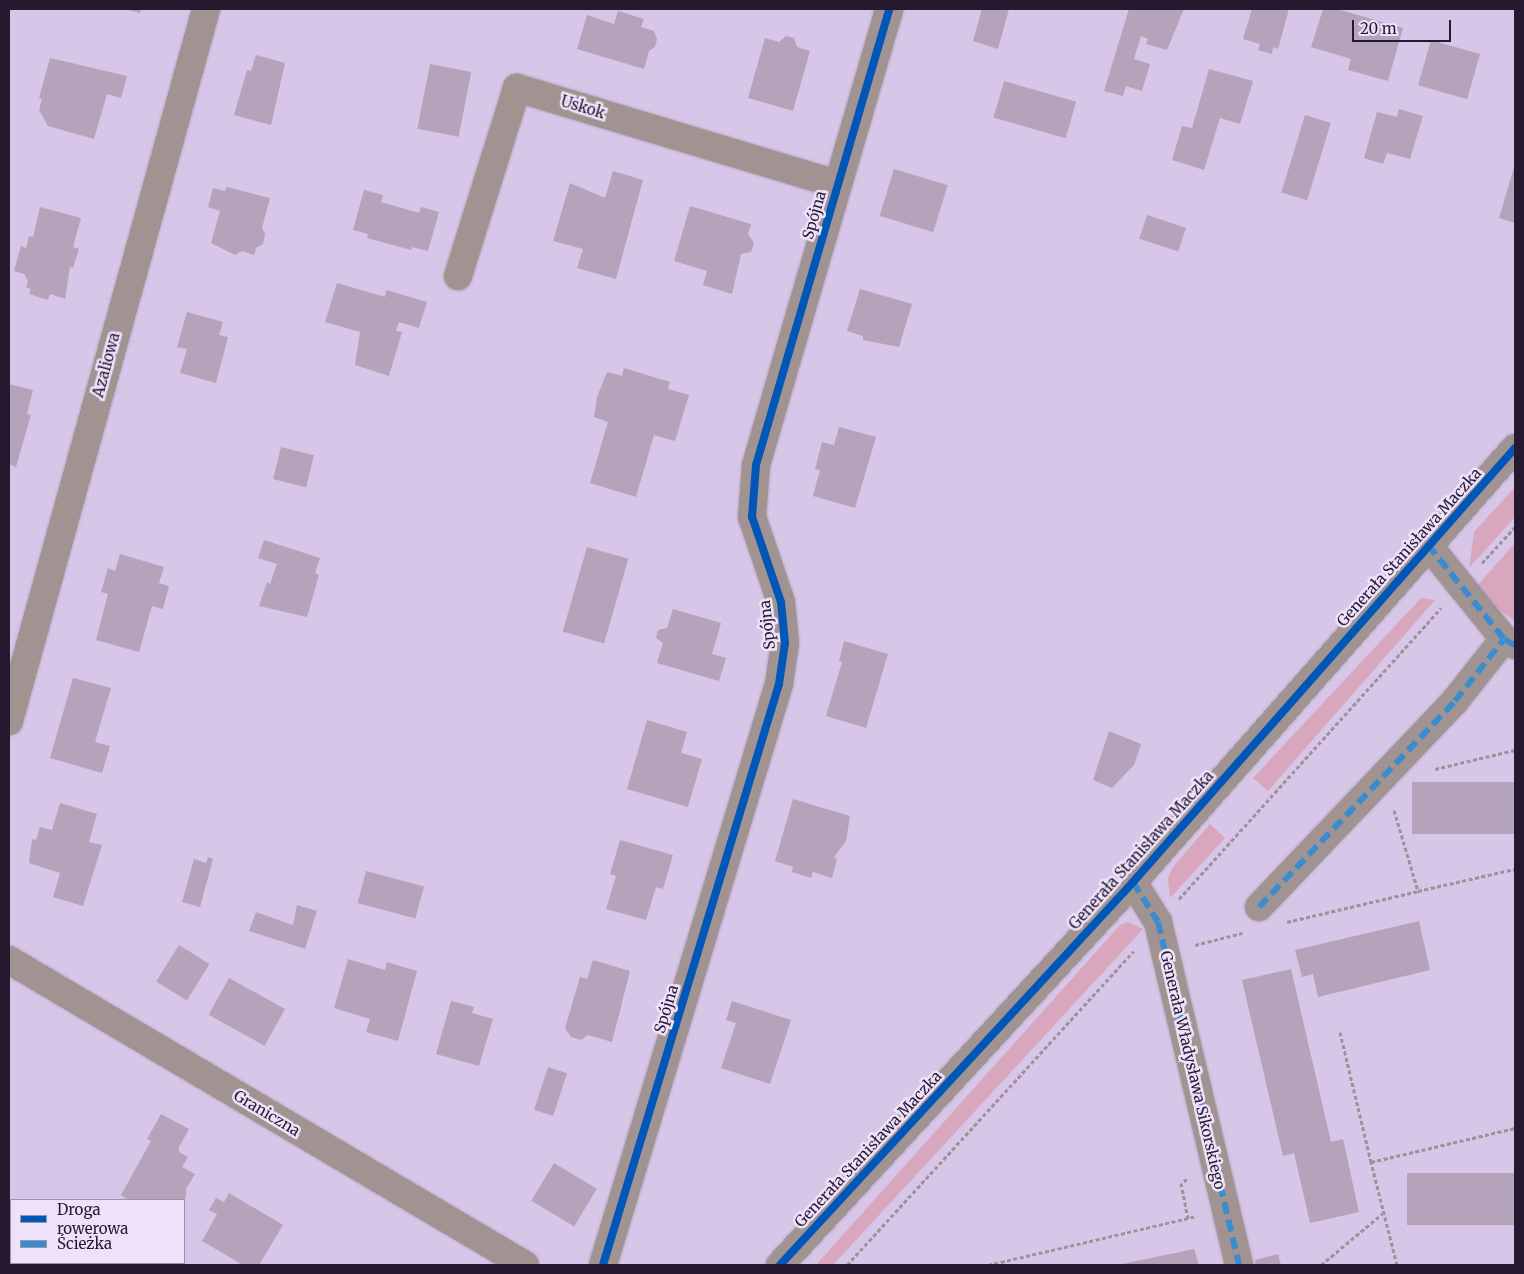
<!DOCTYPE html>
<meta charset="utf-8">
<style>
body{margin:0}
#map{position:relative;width:1524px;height:1274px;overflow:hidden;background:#d7c6e7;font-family:Merriweather,serif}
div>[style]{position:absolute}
.green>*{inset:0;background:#d8a6bd}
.building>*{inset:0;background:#b4a3ba;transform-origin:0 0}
.path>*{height:3px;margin-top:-1.5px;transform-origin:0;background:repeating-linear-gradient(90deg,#9f9198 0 4px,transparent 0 6.5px)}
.roads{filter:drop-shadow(0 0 1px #b3a6c0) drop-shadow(0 0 1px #b3a6c0)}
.minor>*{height:28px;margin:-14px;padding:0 14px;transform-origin:14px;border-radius:14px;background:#a19391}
.quiet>*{height:6px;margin-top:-3px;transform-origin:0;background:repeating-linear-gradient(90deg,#3a8cce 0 12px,transparent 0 18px)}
.cycleway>*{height:8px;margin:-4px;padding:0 4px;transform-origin:4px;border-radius:4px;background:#0057b8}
span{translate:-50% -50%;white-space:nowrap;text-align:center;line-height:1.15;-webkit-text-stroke:5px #eee2fb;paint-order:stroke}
.street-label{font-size:15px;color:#251930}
.frame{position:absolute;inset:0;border:10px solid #251930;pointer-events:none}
.legend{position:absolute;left:10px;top:1199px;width:175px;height:65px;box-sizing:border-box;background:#eee2fb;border:1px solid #9e92aa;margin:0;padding:6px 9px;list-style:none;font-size:15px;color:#251930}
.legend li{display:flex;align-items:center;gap:10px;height:25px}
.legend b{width:25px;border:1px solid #9e92aa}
.scale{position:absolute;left:1352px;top:20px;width:99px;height:22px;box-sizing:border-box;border:2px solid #251930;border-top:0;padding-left:6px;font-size:15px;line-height:18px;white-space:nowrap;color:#251930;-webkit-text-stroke:4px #eee2fb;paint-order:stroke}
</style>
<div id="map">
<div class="green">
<i style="clip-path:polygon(1515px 487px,1515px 517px,1469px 568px,1474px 532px)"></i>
<i style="clip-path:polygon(1515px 543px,1515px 621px,1498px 609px,1476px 587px)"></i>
<i style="clip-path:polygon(1421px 598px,1435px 600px,1268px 791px,1253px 778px)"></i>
<i style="clip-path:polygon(1210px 824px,1225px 838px,1170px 898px,1168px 878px,1173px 867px)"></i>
<i style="clip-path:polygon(1128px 922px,1143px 929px,833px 1265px,816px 1265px,1120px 925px)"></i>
</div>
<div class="building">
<i style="clip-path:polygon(125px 9px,141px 9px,140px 13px)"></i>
<i style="clip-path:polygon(982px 9px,1009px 9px,998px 49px,973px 41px)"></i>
<i style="clip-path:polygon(1129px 9px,1184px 9px,1167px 50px,1146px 44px,1148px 39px,1141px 36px,1134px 59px,1150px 64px,1142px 91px,1126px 86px,1123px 96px,1104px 91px)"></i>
<i style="clip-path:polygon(1252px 9px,1289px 9px,1278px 49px,1273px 47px,1272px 54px,1258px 50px,1260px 44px,1243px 39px)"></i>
<i style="clip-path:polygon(1323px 9px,1337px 9px,1403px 28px,1388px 81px,1348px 70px,1351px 59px,1311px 47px)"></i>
<i style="clip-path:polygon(618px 11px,644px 19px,641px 27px,654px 31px,657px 39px,655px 47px,649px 51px,644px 69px,577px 49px,587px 15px,614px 24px)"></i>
<i style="clip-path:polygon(786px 36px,794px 38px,797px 47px,810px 51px,793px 111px,748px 98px,765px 38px,779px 42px)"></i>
<i style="left:1431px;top:40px;width:51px;height:47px;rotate:16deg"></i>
<i style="clip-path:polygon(256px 55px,285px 63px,271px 125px,234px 115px,247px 70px,251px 71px)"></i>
<i style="clip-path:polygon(50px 58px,127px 76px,121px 98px,107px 94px,94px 139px,48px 126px,39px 110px,42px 99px,39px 98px)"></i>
<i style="left:430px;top:64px;width:42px;height:66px;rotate:11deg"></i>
<i style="clip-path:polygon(1209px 69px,1253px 81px,1240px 124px,1220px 118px,1204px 170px,1172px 160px,1182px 126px,1192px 128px)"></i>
<i style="left:1004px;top:81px;width:75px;height:38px;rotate:16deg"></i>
<i style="clip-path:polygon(1399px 109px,1423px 116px,1410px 159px,1387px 153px,1383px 164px,1364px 158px,1377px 112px,1397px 117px)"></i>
<i style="left:1305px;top:115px;width:27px;height:81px;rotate:17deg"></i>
<i style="clip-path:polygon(1515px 164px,1515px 223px,1499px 218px)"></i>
<i style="left:894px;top:169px;width:56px;height:49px;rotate:17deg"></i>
<i style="clip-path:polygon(613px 171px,643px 180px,616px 279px,577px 268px,583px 249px,553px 241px,570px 183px,605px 198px)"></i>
<i style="clip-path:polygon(227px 187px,270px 198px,262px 228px,265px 234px,263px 244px,256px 248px,254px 255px,242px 251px,235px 255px,211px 243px,220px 211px,208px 207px,213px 188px,225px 191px)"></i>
<i style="clip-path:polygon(364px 190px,383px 195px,381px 202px,419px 213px,421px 207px,439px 212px,428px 251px,412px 247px,411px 250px,367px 238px,368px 234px,353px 230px)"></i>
<i style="clip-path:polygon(690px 206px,751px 224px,748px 234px,754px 243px,751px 252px,741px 254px,732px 294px,703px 285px,707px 271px,674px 261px)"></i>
<i style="clip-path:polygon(40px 207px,81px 218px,73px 247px,79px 249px,73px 268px,70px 267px,65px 299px,50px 294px,48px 300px,29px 294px,31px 289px,26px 287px,28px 281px,24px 274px,14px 271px,21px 246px,26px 248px,29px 236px,33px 237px)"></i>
<i style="left:1147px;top:215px;width:41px;height:25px;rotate:18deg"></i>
<i style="clip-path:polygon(337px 283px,385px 297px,386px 290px,427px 302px,419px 328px,399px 322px,396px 331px,402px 332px,389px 376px,355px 365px,360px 332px,325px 322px)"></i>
<i style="clip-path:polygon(860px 289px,912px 304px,899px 347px,863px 340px,863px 336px,847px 331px)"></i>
<i style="clip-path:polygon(187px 312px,223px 322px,219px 335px,228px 337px,216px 383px,180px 373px,187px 349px,177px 347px)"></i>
<i style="clip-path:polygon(624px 368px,670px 382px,668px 389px,689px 395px,675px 441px,654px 435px,636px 497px,590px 483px,608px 422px,594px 417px,597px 397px,607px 372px,622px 376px)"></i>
<i style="clip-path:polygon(9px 384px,33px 390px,27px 414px,31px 415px,16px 467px,9px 464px)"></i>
<i style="clip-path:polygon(839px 427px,876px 437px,855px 508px,813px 496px,820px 470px,815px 469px,822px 442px,834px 445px)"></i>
<i style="left:281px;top:447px;width:34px;height:33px;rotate:14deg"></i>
<i style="clip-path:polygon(264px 540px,320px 558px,315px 573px,319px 575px,307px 617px,259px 606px,267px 582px,270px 584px,277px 564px,258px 558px)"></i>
<i style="left:587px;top:547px;width:43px;height:88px;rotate:16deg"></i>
<i style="clip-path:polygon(120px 554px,164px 567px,159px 583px,169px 586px,163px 609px,152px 606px,139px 652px,96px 640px,108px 594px,101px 592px,108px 568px,115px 571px)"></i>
<i style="clip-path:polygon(673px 609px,721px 623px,712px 654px,726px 658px,719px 681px,657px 663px,663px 643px,656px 638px,658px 630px,667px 628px)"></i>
<i style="clip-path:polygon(844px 641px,888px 654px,866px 728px,826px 716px,842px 662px,839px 661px)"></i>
<i style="clip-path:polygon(73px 678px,111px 688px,95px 742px,110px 746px,102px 773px,50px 758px)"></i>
<i style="clip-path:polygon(647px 720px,687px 732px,681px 753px,702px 759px,688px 807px,627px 789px)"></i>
<i style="clip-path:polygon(1109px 731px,1141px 744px,1134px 765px,1112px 788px,1093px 780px)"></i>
<i style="left:1515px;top:782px;width:52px;height:103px;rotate:90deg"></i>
<i style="clip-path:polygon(793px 799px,850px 816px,846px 841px,834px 857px,837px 859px,832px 878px,813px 872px,811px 878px,792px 872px,793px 867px,775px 861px)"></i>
<i style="clip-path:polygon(60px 803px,97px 814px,89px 842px,102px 845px,83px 906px,53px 897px,60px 873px,29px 863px,32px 839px,36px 840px,40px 827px,52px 830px)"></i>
<i style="clip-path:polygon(620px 840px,673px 855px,663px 889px,656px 887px,646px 920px,606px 909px,616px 876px,610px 874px)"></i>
<i style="clip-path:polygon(208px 857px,213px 859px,200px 907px,182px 902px,194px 859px,206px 863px)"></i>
<i style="left:366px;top:871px;width:60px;height:33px;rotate:15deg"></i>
<i style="clip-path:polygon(297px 905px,317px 911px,305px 949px,249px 931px,256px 912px,293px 925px)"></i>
<i style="clip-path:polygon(1419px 921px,1430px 970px,1318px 997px,1313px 974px,1302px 977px,1295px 950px)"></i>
<i style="left:179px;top:945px;width:36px;height:43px;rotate:32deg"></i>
<i style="clip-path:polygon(348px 959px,385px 970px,387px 962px,417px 971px,398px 1041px,366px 1032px,370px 1019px,334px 1008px)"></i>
<i style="clip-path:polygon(593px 960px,630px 971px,612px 1042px,588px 1035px,581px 1040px,571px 1037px,565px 1028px,580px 977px,587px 979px)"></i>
<i style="clip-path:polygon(1291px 969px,1331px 1142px,1343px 1139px,1359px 1212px,1310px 1223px,1294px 1153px,1283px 1156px,1242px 980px)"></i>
<i style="left:229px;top:978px;width:64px;height:42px;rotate:29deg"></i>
<i style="clip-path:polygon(451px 1001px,474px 1007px,472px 1013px,493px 1019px,479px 1066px,436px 1054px)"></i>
<i style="clip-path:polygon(732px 1001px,791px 1020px,770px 1084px,721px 1068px,736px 1023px,726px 1020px)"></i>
<i style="left:548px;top:1067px;width:20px;height:45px;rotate:18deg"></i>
<i style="clip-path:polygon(161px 1114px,189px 1129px,179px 1147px,179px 1152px,188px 1157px,182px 1167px,195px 1174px,186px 1189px,186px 1197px,184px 1200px,128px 1200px,121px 1195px,151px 1141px,147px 1139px)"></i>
<i style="left:554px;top:1163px;width:50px;height:44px;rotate:31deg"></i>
<i style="left:1515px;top:1173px;width:52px;height:108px;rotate:90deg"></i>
<i style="clip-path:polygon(229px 1193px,283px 1225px,259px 1265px,243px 1265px,202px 1241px,217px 1214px,209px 1210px,216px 1198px,224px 1202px)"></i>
<i style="clip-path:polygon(1194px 1249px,1199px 1265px,1122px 1265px,1122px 1264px)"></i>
<i style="clip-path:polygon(1278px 1254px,1281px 1265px,1256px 1265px,1255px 1260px)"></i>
</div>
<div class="path">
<i style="left:1482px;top:563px;width:49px;rotate:-47.5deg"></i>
<i style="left:1435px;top:769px;width:82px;rotate:-13.4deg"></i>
<i style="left:1394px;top:810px;width:84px;rotate:73.5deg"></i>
<i style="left:1418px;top:891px;width:99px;rotate:-12.8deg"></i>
<i style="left:1179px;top:899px;width:392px;rotate:-48deg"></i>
<i style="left:1287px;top:922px;width:135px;rotate:-13.3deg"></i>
<i style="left:1195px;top:945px;width:49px;rotate:-14.3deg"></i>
<i style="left:1340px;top:1032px;width:134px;rotate:76.6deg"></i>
<i style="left:1187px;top:1179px;width:7px;rotate:146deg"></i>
<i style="left:1181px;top:1183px;width:37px;rotate:79deg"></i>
<i style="left:847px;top:1265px;width:425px;rotate:-47.6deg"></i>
<i style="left:988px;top:1265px;width:215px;rotate:-13.2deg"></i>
<i style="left:1321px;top:1265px;width:80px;rotate:-39.9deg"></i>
<i style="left:1397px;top:1265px;width:106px;rotate:-104.2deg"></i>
<i style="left:1371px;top:1162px;width:148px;rotate:-13.3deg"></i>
</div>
<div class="roads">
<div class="minor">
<i style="left:458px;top:276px;width:197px;rotate:-72.6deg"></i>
<i style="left:517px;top:88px;width:335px;rotate:16.7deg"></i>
<i style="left:1428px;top:545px;width:121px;rotate:51deg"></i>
<i style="left:1504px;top:639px;width:13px;rotate:29deg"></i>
<i style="left:9px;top:721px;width:739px;rotate:-74.53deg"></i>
<i style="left:1133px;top:882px;width:47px;rotate:58deg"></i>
<i style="left:1158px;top:922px;width:352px;rotate:76.7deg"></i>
<i style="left:1259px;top:907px;width:284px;rotate:-46.4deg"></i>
<i style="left:1455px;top:701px;width:79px;rotate:-51.7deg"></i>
<i style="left:9px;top:960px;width:599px;rotate:30.59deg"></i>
<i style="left:603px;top:1265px;width:607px;rotate:-73.15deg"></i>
<i style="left:779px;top:684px;width:41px;rotate:-81.7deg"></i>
<i style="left:785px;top:643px;width:41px;rotate:-95.6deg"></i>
<i style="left:781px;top:602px;width:90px;rotate:-108.8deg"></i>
<i style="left:752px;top:517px;width:52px;rotate:-85.6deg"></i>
<i style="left:756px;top:465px;width:475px;rotate:-73.7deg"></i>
<i style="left:780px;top:1265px;width:521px;rotate:-47.33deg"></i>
<i style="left:1133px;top:882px;width:578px;rotate:-48.65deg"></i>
</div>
</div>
<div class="quiet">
<i style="left:1428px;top:545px;width:121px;rotate:51deg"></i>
<i style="left:1504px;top:639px;width:13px;rotate:29deg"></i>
<i style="left:1133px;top:882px;width:47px;rotate:58deg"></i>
<i style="left:1158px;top:922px;width:352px;rotate:76.7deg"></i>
<i style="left:1259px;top:907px;width:284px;rotate:-46.4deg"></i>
<i style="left:1455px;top:701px;width:79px;rotate:-51.7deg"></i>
</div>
<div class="cycleway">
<i style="left:603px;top:1265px;width:607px;rotate:-73.15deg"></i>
<i style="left:779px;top:684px;width:41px;rotate:-81.7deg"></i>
<i style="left:785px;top:643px;width:41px;rotate:-95.6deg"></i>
<i style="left:781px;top:602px;width:90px;rotate:-108.8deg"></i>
<i style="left:752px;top:517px;width:52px;rotate:-85.6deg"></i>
<i style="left:756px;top:465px;width:475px;rotate:-73.7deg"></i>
<i style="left:780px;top:1265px;width:521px;rotate:-47.33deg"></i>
<i style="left:1133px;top:882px;width:578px;rotate:-48.65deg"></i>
</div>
<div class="street-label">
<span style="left:583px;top:107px;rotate:17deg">Uskok</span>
<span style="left:814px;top:215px;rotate:-74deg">Spójna</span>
<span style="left:106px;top:365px;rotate:-75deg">Azaliowa</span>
<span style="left:1409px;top:547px;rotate:-48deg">Generała Stanisława Maczka</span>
<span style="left:767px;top:625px;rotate:-96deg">Spójna</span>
<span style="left:1141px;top:850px;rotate:-48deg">Generała Stanisława Maczka</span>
<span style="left:666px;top:1009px;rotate:-73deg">Spójna</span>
<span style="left:1193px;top:1070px;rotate:77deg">Generała Władysława Sikorskiego</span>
<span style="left:267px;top:1113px;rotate:31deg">Graniczna</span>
<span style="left:868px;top:1149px;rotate:-47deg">Generała Stanisława Maczka</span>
</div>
<div class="frame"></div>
<ul class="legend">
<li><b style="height:6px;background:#0057b8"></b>Droga rowerowa</li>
<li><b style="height:6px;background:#3a8cce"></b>Ścieżka</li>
</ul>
<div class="scale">20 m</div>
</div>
